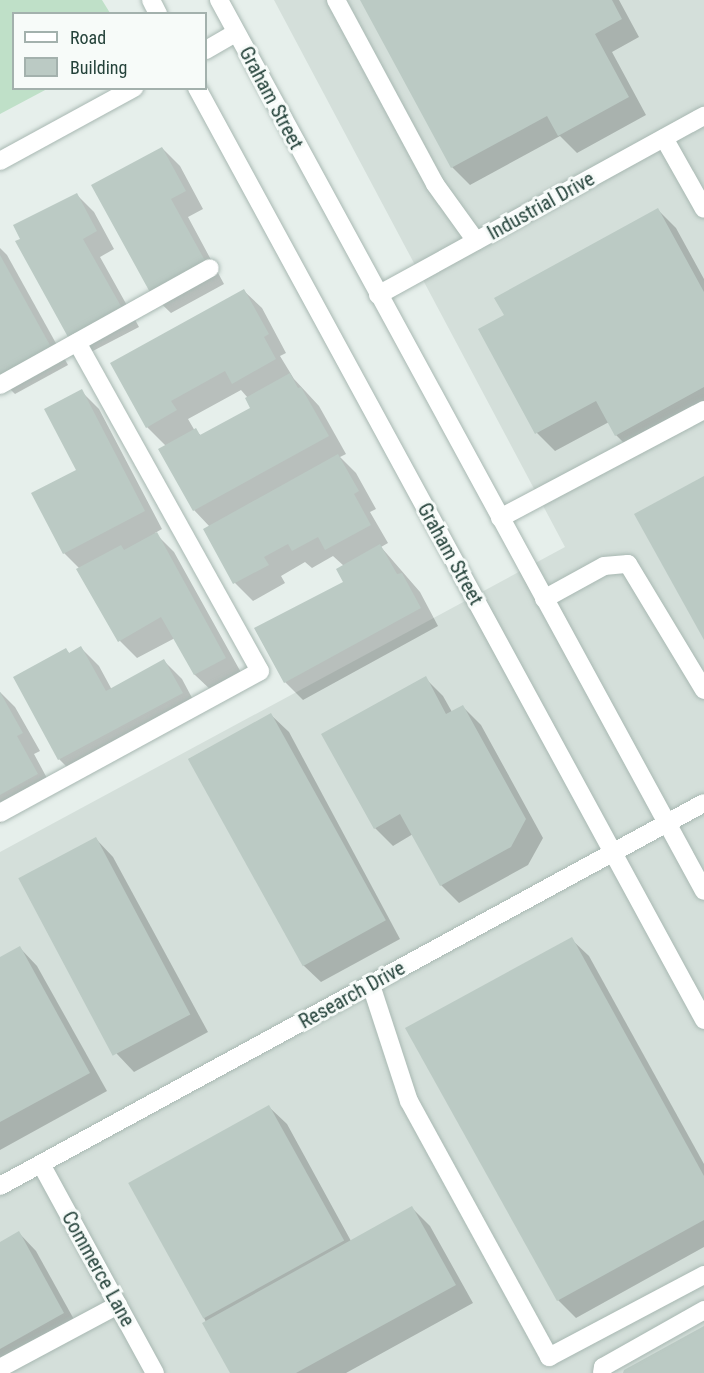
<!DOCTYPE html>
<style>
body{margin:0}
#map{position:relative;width:704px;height:1373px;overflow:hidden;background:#e6efeb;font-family:"Roboto Condensed",sans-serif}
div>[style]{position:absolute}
.built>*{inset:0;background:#d4dfda}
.green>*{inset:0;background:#bfe0c8}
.shadow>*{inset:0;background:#0003}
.building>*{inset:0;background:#bbcac4;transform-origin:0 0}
.roads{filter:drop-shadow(0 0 2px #a8b8b2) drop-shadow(0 0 2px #a8b8b2)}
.minor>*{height:18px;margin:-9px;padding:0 9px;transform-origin:9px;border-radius:9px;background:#fff}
span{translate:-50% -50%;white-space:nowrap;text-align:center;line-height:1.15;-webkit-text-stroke:6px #f7fbf9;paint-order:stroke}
.street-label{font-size:20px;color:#24423a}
.legend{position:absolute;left:12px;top:12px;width:195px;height:78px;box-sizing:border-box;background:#f7fbf9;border:2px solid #a3b1ad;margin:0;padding:8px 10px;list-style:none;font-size:18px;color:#24423a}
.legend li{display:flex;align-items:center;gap:12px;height:30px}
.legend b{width:30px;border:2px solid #a3b1ad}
</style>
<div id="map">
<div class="built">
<i style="clip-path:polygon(274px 0,704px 0,704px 1373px,0 1373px,0 852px,565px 547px)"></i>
</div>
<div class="green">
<i style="clip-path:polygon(0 0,102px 0,110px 13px,14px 14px,14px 88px,47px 89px,0 114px)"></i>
</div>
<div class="shadow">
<i style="clip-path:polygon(362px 0,619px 0,639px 37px,612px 52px,646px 115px,577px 153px,560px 136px,470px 185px,452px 167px)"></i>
<i style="clip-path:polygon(162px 148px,180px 166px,203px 209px,188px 217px,224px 284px,171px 313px,153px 296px)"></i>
<i style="clip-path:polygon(76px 194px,94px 212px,114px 249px,100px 257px,139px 327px,87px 354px)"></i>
<i style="clip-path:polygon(658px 210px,676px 228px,704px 279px,704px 415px,634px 453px,616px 435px,609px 422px,555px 451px,537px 433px,480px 330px,506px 316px)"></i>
<i style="clip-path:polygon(0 248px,7px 255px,68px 365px,15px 394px,0 379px)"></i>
<i style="clip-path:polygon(evenodd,244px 291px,262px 308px,286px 353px,280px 356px,294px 379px,319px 406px,346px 454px,340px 457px,356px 473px,376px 509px,370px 512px,388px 543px,381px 547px,420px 592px,438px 626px,303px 700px,285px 682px,345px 583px,344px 566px,333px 556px,312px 568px,305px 562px,281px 576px,285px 583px,253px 601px,235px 583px,210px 527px,194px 510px,167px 447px,147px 427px,244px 291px,241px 390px,248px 398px,252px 408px,202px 436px,195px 431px,188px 419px,241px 390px)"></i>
<i style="clip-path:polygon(81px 391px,99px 409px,162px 529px,155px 533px,174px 552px,243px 676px,213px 692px,195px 675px,175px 638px,137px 658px,120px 641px,80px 569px,64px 553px,78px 471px)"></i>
<i style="clip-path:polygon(81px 648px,99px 666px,112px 690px,164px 661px,182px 679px,199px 711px,77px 777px,59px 759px,66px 650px,70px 654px)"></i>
<i style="clip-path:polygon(425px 678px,443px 696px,452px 712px,463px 707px,481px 725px,543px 838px,528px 865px,459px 903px,441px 885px,413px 834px,393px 846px,375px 828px)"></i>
<i style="clip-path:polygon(0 692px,15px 707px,40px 751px,34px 754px,55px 793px,0 823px)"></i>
<i style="clip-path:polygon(271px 715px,289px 732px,400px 939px,321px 982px,303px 965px,189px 759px)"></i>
<i style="clip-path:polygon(96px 839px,113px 857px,208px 1032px,134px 1072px,117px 1054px,21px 879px)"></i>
<i style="clip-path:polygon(571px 939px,589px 956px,704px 1164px,704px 1247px,576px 1318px,558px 1300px)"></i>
<i style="clip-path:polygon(20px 948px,37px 966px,107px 1091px,0 1150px,0 959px)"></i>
<i style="clip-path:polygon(269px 1107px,287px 1124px,351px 1241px,412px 1208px,430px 1226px,473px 1303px,346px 1373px,232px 1373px,204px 1318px)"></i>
<i style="clip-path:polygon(19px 1233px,36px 1251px,81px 1332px,0 1373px,0 1243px)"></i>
</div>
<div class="building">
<i style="clip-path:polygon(360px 0,612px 0,622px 19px,595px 34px,629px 97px,558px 136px,547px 116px,451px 168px)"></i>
<i style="clip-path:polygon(162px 147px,186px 191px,171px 199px,208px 266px,152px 296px,91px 185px)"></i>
<i style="clip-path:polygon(77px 193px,97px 231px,83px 239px,122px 308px,68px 337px,15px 241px,20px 239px,13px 225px)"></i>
<i style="clip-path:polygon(658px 208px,704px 292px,704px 387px,615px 436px,596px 401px,535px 434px,478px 329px,504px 315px,494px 298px)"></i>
<i style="clip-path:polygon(0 255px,51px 347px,0 375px)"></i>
<i style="clip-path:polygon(244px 289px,269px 334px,264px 337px,276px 359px,232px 384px,225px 371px,171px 401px,177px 410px,146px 428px,110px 363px)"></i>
<i style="clip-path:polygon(290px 373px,298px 388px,301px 387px,329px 436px,193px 511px,158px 449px,196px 428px,200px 435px,250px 408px,245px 398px)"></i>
<i style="clip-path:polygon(82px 389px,145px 511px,63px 554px,31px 493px,76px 470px,44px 409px)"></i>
<i style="clip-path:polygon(338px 454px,359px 491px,354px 494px,371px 525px,325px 550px,318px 537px,292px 551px,288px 544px,264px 557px,269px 565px,233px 584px,203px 529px)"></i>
<i style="clip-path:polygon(704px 476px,704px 640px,634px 514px)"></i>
<i style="clip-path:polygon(157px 532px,226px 658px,194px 675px,161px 617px,118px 642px,76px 569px,121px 545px,124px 550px)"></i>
<i style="clip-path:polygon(380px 544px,397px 574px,402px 573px,421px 608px,284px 683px,254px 628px,343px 582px,336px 569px)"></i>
<i style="clip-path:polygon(81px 646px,106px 691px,164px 659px,183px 693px,58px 760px,13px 677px,66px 648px,69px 653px)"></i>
<i style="clip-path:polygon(426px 676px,446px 714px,463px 705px,526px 819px,511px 847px,440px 886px,400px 814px,374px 829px,321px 734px)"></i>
<i style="clip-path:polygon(0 692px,23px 733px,17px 736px,38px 774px,0 795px)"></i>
<i style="left:271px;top:713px;width:237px;height:95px;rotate:61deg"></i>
<i style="left:96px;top:837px;width:201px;height:88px;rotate:62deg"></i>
<i style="clip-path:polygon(572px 937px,704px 1176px,704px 1220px,557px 1301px,405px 1028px)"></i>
<i style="clip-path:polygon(20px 946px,90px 1073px,0 1122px,0 957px)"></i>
<i style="left:269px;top:1105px;width:155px;height:161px;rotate:61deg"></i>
<i style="clip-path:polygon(412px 1206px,456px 1285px,296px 1373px,230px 1373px,202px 1323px)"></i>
<i style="clip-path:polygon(19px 1231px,64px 1313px,0 1349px,0 1242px)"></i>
<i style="clip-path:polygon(704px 1326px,704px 1373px,623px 1373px,624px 1370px)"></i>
</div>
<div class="roads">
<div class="minor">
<i style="left:151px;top:0;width:16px;rotate:63deg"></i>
<i style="left:219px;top:0;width:1014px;rotate:61.44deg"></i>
<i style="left:336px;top:0;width:209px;rotate:61.7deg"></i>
<i style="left:435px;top:184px;width:70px;rotate:54.3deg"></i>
<i style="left:206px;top:50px;width:34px;rotate:-30deg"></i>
<i style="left:197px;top:88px;width:1061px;rotate:61.45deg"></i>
<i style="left:664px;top:138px;width:81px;rotate:60.6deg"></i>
<i style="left:0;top:161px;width:153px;rotate:-28.6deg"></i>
<i style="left:378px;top:295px;width:372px;rotate:-28.8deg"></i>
<i style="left:0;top:385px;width:240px;rotate:-29.1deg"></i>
<i style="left:500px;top:518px;width:231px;rotate:-27.9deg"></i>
<i style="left:544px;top:599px;width:68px;rotate:-28.8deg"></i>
<i style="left:604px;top:566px;width:24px;rotate:-5deg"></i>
<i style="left:628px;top:564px;width:147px;rotate:58.9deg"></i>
<i style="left:0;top:813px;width:296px;rotate:-28.6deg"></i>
<i style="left:260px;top:671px;width:376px;rotate:-119.1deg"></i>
<i style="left:371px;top:985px;width:122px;rotate:71.9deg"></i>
<i style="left:409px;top:1101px;width:292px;rotate:61.3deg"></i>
<i style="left:549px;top:1357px;width:175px;rotate:-27.9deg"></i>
<i style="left:41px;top:1164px;width:238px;rotate:61.4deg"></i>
<i style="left:0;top:1186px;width:801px;rotate:-28.55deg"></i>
<i style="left:0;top:1368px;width:134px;rotate:-28.1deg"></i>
<i style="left:602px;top:1373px;width:6px;rotate:-81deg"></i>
<i style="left:603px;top:1367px;width:116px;rotate:-29.4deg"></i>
</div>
</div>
<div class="street-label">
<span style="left:271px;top:98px;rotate:62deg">Graham Street</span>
<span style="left:541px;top:206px;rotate:-29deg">Industrial Drive</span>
<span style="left:450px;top:554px;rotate:61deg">Graham Street</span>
<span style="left:352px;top:995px;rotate:-29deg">Research Drive</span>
<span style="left:98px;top:1269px;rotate:61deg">Commerce Lane</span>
</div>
<ul class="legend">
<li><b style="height:8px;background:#fff"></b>Road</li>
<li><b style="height:16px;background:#bbcac4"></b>Building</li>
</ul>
</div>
